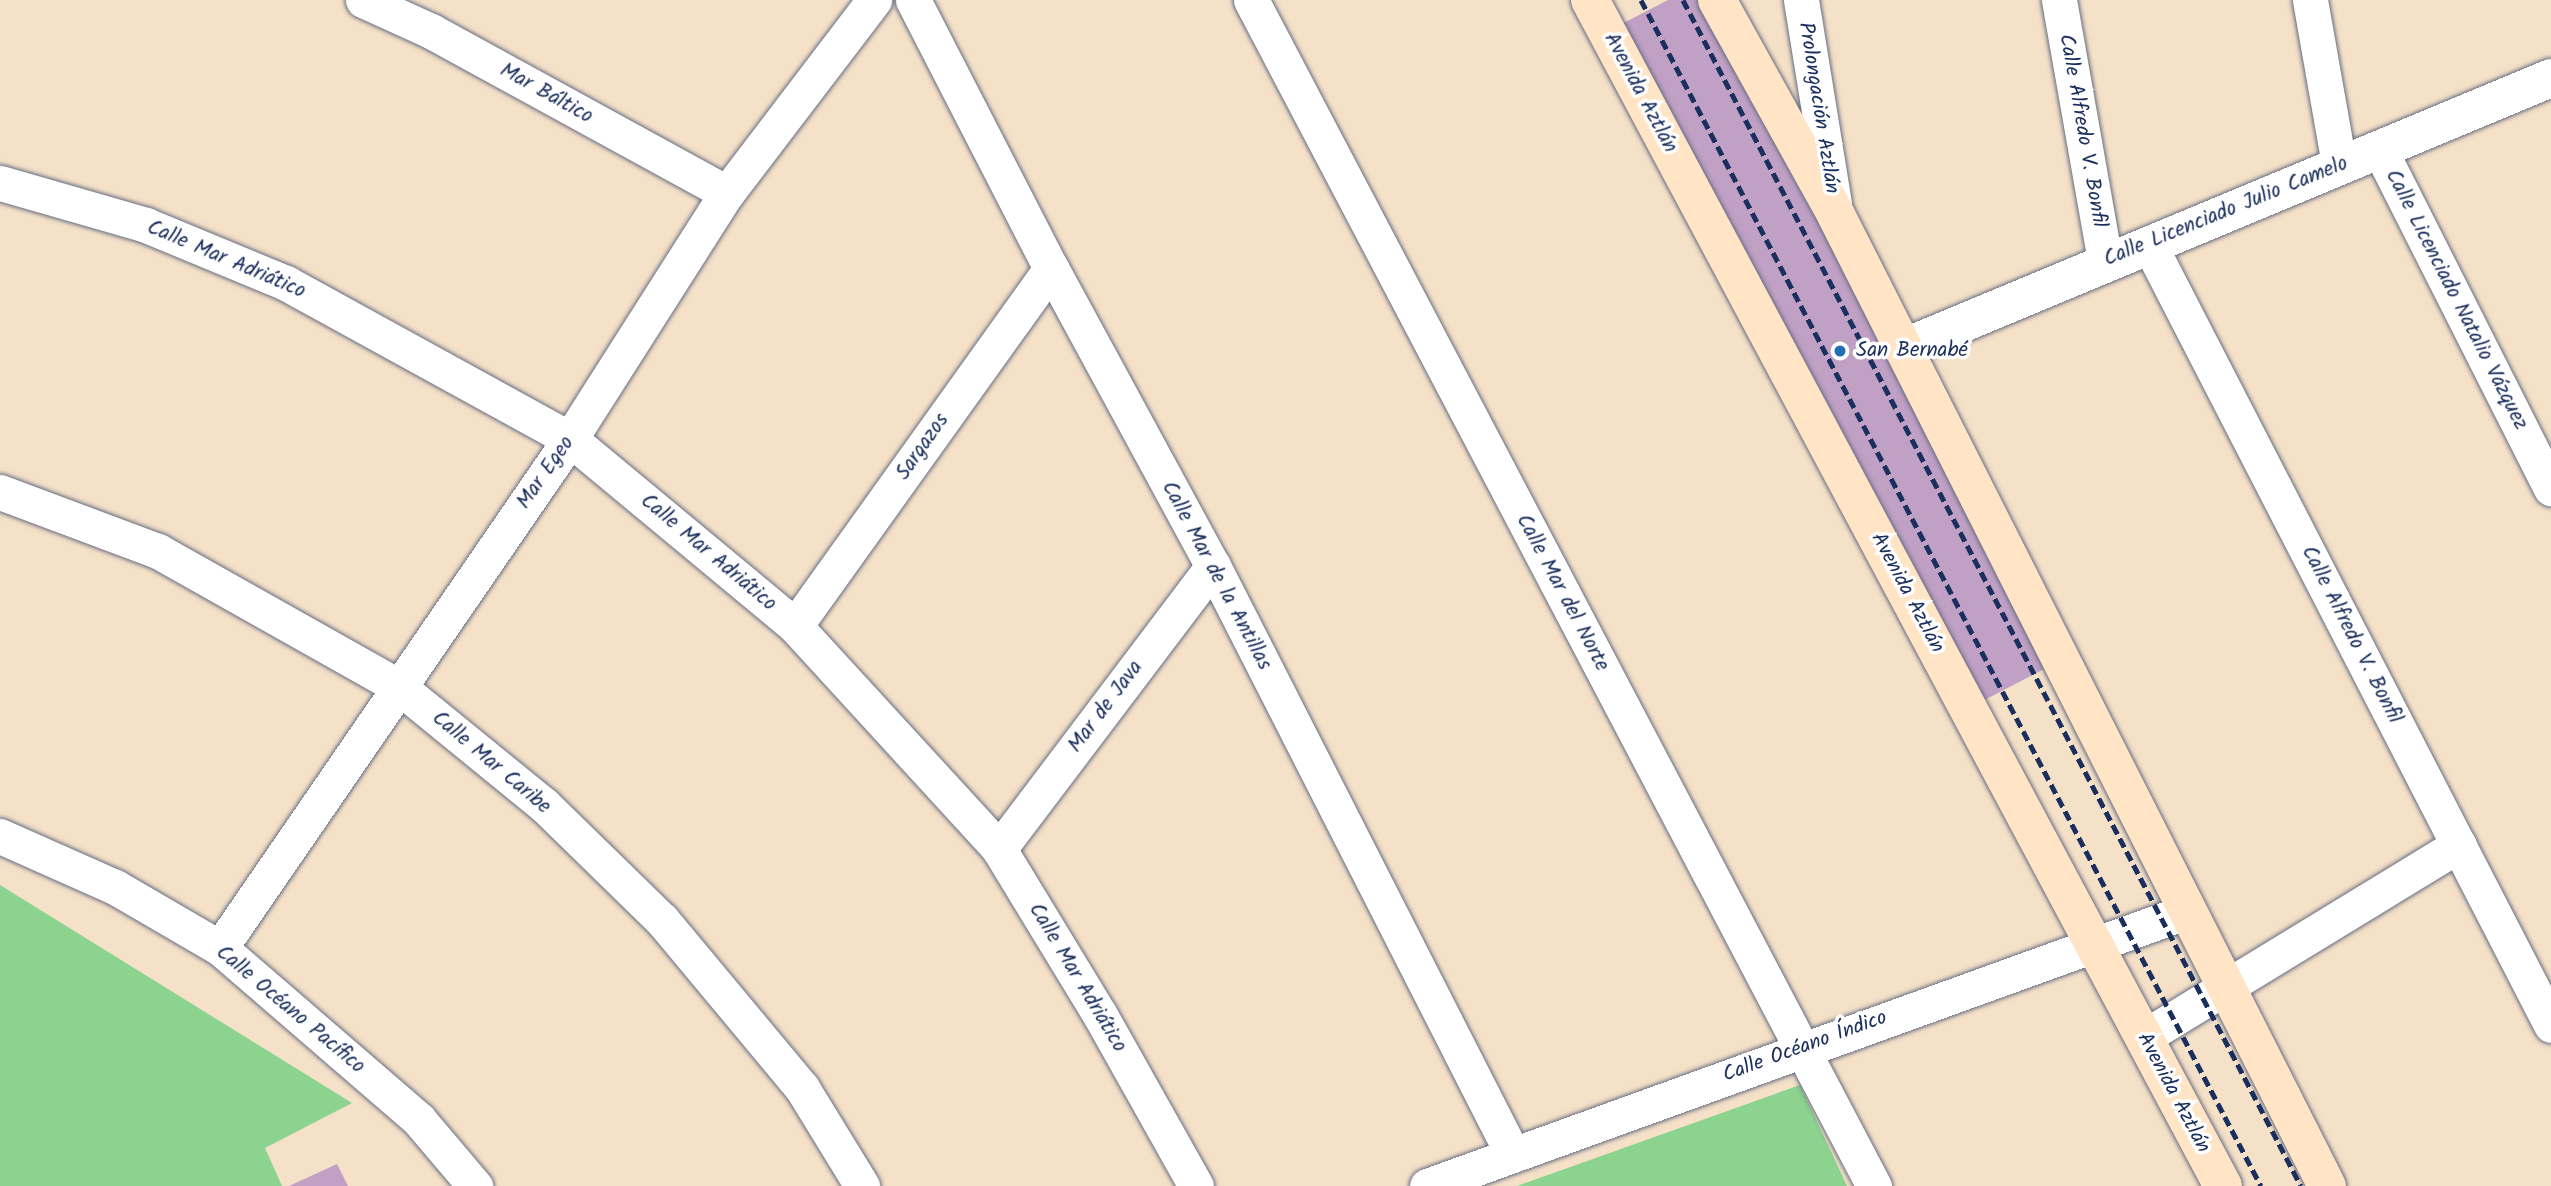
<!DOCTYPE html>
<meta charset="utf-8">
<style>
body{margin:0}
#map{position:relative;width:2551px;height:1186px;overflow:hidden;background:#f5e1c7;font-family:Kalam,sans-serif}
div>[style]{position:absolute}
.green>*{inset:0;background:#8bd38f}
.building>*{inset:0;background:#c0a0c4}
.roads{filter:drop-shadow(0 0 2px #676d83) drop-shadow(0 0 2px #676d83)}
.minor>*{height:35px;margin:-17.5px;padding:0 17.5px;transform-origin:17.5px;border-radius:17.5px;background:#fff}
.tertiary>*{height:38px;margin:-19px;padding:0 19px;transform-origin:19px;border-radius:19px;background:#fff}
.secondary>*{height:38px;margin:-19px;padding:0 19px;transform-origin:19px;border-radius:19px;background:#ffe4c6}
.rail>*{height:5px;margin-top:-2.5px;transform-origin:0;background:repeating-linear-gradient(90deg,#1b2f5e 0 10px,transparent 0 15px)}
.dots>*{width:19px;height:19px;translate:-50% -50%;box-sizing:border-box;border:4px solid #fff;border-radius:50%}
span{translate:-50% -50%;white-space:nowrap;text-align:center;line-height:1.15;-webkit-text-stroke:7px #fff;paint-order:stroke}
.street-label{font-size:21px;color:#1b2f5e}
.poi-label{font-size:21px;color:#1b2f5e}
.left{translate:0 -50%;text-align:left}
</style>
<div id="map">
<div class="green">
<i style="clip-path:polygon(0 885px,352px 1103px,265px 1148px,282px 1186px,0 1186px)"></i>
<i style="clip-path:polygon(1800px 1085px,1847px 1186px,1517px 1186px)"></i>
</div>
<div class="building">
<i style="clip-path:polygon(1668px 0,1727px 0,2073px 654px,1971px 707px,1612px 29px)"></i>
<i style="clip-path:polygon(337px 1164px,348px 1186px,289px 1186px)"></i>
</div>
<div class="roads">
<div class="minor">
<i style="left:363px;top:0;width:75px;rotate:24.5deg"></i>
<i style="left:431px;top:31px;width:337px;rotate:28.7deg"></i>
<i style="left:913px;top:0;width:301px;rotate:62.8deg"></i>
<i style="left:1051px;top:268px;width:339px;rotate:61.5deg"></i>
<i style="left:1213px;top:566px;width:661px;rotate:63.01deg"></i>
<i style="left:1251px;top:0;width:1340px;rotate:62.29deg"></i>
<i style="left:1801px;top:0;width:207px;rotate:80.8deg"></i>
<i style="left:2059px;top:0;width:266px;rotate:80deg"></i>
<i style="left:2310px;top:0;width:168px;rotate:80deg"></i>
<i style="left:2380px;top:150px;width:379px;rotate:63.2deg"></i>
<i style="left:0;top:183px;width:152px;rotate:16deg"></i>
<i style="left:146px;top:225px;width:152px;rotate:22.5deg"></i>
<i style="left:286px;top:283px;width:324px;rotate:28.8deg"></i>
<i style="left:570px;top:439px;width:293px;rotate:39.7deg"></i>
<i style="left:795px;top:626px;width:302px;rotate:47.5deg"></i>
<i style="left:999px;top:849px;width:194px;rotate:58.7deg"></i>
<i style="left:1100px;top:1015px;width:196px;rotate:60.7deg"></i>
<i style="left:2150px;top:246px;width:876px;rotate:62.76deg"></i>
<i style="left:0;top:492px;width:169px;rotate:20.5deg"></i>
<i style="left:158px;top:551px;width:275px;rotate:29.4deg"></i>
<i style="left:398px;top:686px;width:188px;rotate:39.2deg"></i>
<i style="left:544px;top:805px;width:165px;rotate:44.3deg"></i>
<i style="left:662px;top:920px;width:219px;rotate:50.2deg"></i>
<i style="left:802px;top:1088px;width:115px;rotate:58.5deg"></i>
<i style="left:795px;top:626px;width:440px;rotate:-54.4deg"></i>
<i style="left:0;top:836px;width:126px;rotate:23.9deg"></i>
<i style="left:115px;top:887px;width:121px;rotate:30.2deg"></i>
<i style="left:220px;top:948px;width:263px;rotate:40.8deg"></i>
<i style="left:419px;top:1120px;width:87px;rotate:49.7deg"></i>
<i style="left:999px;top:849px;width:355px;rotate:-52.9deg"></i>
<i style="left:220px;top:948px;width:618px;rotate:-55.49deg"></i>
<i style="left:570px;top:439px;width:292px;rotate:-57.5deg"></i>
<i style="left:727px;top:193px;width:243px;rotate:-52.7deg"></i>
<i style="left:2144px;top:1037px;width:369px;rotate:-31.4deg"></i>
<i style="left:1427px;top:1186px;width:806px;rotate:-19.87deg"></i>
</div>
<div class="tertiary">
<i style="left:1903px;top:348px;width:702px;rotate:-22.62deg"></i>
</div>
<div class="secondary">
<i style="left:1590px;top:0;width:1344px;rotate:61.91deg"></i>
<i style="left:1717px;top:0;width:246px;rotate:61deg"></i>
<i style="left:1836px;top:215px;width:1088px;rotate:63.18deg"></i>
</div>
</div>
<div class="rail">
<i style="left:1641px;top:0;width:1338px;rotate:62.4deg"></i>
<i style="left:1683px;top:0;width:1337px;rotate:62.48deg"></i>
</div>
<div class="dots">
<i style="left:1840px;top:351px;background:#1f6fb2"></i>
</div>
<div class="street-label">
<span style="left:1640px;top:93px;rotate:62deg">Avenida Aztlán</span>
<span style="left:546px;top:94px;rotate:29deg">Mar Báltico</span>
<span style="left:1818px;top:108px;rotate:81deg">Prolongación Aztlán</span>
<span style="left:2082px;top:131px;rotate:80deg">Calle Alfredo V. Bonfil</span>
<span style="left:2226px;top:212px;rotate:-22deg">Calle Licenciado Julio Camelo</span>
<span style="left:226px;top:260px;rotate:23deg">Calle Mar Adriático</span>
<span style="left:2456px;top:300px;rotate:63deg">Calle Licenciado Natalio Vázquez</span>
<span style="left:923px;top:447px;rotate:-55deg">Sargazos</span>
<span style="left:546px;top:473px;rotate:-55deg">Mar Egeo</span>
<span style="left:708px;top:553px;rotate:40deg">Calle Mar Adriático</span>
<span style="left:1216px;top:576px;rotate:62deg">Calle Mar de la Antillas</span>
<span style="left:1562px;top:593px;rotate:62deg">Calle Mar del Norte</span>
<span style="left:1907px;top:593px;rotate:62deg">Avenida Aztlán</span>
<span style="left:2351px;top:635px;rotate:63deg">Calle Alfredo V. Bonfil</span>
<span style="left:1106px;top:707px;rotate:-53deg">Mar de Java</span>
<span style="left:491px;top:763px;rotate:40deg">Calle Mar Caribe</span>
<span style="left:1077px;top:978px;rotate:59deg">Calle Mar Adriático</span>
<span style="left:290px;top:1010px;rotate:40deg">Calle Océano Pacífico</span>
<span style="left:1805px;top:1047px;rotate:-20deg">Calle Océano Índico</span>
<span style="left:2173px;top:1093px;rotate:62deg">Avenida Aztlán</span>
</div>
<div class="poi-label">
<span class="left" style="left:1856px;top:351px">San Bernabé</span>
</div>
</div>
